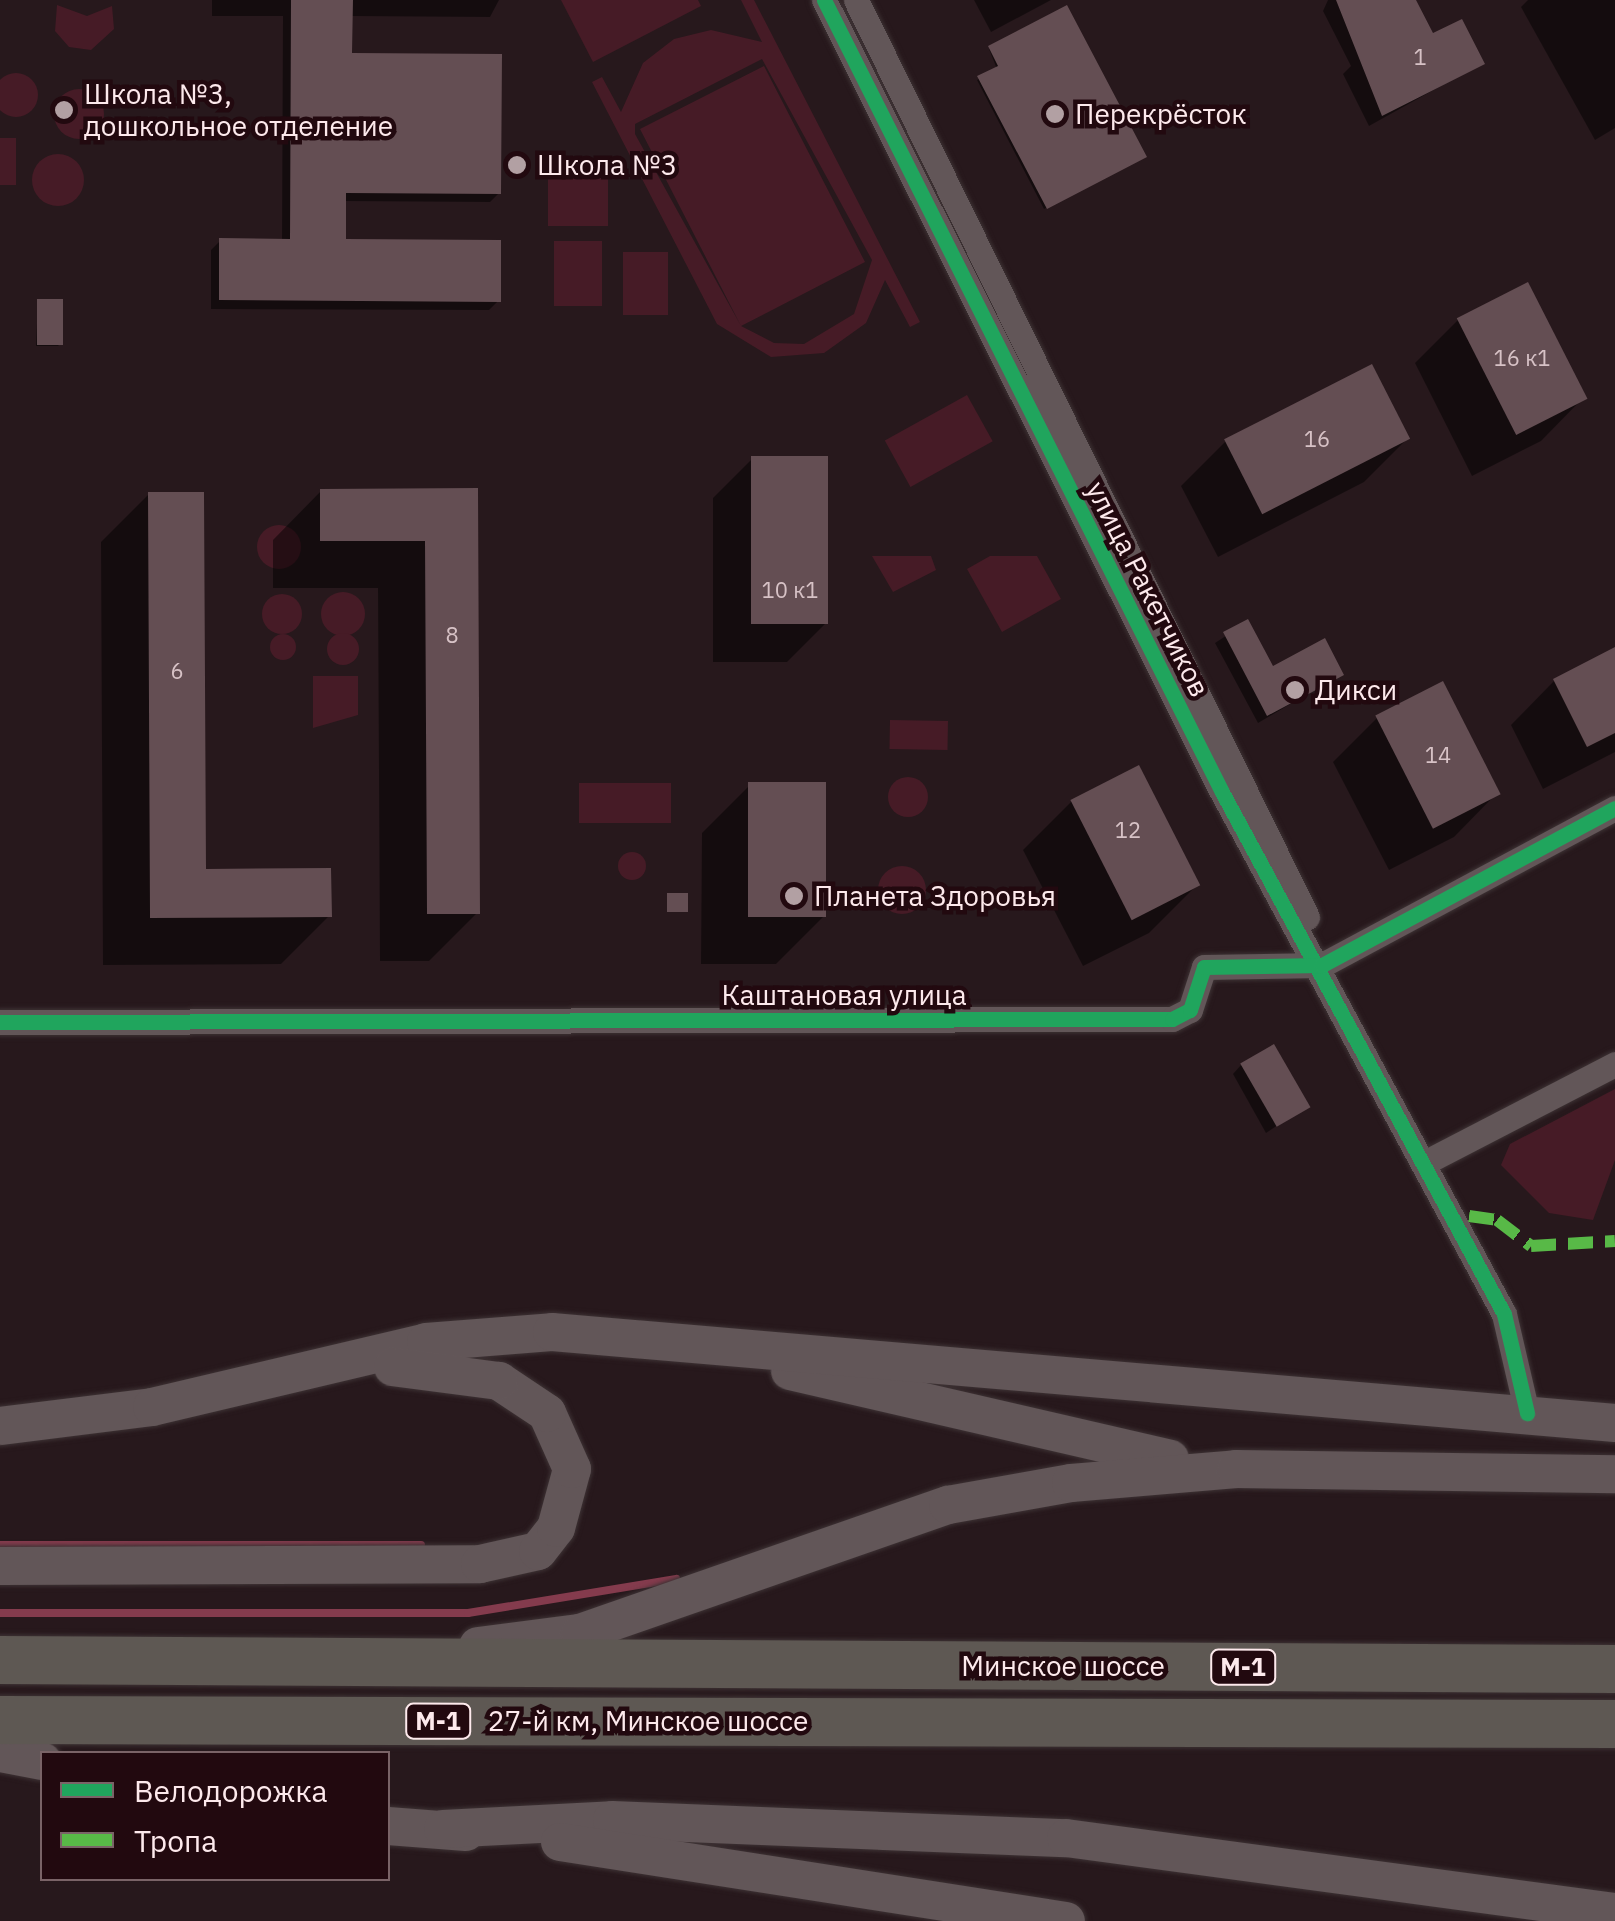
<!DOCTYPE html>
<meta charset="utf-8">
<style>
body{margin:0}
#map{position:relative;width:1615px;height:1921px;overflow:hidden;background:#27181c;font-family:"IBM Plex Sans",sans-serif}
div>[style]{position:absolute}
.green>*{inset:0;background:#461b26;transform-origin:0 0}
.round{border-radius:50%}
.shadow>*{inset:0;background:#0007}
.stream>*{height:8px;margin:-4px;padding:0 4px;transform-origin:4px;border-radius:4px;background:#843b4d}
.building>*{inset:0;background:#644e53;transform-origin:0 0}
.roads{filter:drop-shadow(0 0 2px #3d3234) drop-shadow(0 0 2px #3d3234)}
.street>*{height:25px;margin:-12.5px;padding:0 12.5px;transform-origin:12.5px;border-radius:12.5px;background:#625658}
.secondary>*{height:38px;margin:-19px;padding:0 19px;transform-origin:19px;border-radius:19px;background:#625658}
.highway>*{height:48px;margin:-24px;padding:0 24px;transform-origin:24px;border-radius:24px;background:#5e5853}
.quiet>*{height:12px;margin-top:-6px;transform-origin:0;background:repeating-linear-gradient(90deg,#58b947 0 25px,transparent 0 37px)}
.cycleway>*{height:15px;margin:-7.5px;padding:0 7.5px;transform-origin:7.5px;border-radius:7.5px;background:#20a55d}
.dots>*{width:28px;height:28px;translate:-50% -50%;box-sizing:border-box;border:5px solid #22090f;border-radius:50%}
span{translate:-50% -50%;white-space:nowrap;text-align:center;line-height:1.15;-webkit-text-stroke:9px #22090f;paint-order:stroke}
.number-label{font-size:22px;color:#d7c2c6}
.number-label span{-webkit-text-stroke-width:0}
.shield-label span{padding:2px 8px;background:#22090f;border:2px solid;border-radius:8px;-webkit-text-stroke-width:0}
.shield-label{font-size:25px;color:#fde9ec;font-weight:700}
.poi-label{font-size:28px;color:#fde9ec}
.left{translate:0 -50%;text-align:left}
.street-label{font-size:28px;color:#fde9ec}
.legend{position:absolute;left:40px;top:1751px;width:350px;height:130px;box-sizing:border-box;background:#22090f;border:2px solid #7a6367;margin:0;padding:12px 18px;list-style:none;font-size:30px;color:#fde9ec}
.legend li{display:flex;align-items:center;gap:20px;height:50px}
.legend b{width:50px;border:2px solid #7a6367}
</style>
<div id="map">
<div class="green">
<i style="clip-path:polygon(561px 0,698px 0,701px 6px,593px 62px)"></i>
<i style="clip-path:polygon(evenodd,741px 0,754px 0,920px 322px,910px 327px,885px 280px,866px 323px,824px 353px,771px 357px,717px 324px,592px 82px,602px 77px,621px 112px,643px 63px,674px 39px,711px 30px,762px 42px,741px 0,762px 59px,872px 260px,854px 314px,804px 344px,774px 343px,741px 326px,865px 262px,764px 66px,640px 129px,741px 326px,635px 134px,635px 124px,762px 59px)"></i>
<i style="clip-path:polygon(57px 5px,87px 16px,112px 6px,114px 29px,91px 50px,69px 47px,55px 31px)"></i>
<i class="round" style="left:-6px;top:73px;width:44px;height:44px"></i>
<i class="round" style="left:54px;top:89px;width:50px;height:50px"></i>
<i style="left:0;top:138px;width:16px;height:47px"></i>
<i class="round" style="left:32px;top:154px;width:52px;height:52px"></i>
<i style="left:548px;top:170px;width:60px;height:56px"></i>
<i style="left:554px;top:241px;width:48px;height:65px"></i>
<i style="left:623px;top:252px;width:45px;height:63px"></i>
<i style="left:967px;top:395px;width:53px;height:94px;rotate:61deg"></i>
<i class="round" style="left:257px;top:525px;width:44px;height:44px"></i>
<i style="clip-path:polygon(872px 556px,931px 556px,936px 570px,893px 592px)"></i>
<i style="clip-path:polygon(990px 556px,1037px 556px,1061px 599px,1002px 632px,967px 569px)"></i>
<i class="round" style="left:321px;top:592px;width:44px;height:44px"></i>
<i class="round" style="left:262px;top:594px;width:40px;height:40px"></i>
<i class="round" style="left:327px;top:633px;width:32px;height:32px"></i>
<i class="round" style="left:270px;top:634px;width:26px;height:26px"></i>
<i style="clip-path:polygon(313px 676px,358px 676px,358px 715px,313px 728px)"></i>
<i style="left:890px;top:720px;width:58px;height:29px;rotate:1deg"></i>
<i class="round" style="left:888px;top:777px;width:40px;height:40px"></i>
<i style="left:671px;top:783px;width:40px;height:92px;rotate:90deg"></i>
<i class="round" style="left:618px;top:852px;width:28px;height:28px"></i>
<i class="round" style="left:878px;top:866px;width:48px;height:48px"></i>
<i style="clip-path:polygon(1615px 1089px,1615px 1160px,1593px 1220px,1549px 1213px,1501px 1165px,1510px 1144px)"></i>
</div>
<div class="shadow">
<i style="clip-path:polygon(212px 0,499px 0,490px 17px,350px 16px,350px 55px,499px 193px,490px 202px,343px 201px,343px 241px,498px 301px,489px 310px,211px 309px,211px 250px,220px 241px,282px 241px,283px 16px,212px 16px)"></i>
<i style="clip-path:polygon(974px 0,1051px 0,991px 32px)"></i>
<i style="clip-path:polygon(1328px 0,1413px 0,1432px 37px,1482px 63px,1369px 126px,1343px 74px,1351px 66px,1323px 11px)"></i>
<i style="clip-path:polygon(1528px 0,1615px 0,1615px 128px,1595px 140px,1521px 7px)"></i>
<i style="clip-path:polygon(1066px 8px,1142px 158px,1044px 209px,977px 80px,997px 69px,989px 49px)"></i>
<i style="clip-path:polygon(38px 301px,60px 344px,58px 346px,36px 346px)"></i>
<i style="clip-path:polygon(1458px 320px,1584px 397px,1541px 441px,1472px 476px,1415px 363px)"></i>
<i style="clip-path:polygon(1371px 368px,1407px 439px,1364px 482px,1218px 557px,1181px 486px,1225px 442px)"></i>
<i style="clip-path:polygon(752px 459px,826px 623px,787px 662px,713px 662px,713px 498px)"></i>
<i style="clip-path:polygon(321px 491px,476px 491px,477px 913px,429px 961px,380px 961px,378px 588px,273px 588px,273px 540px)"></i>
<i style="clip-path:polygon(149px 494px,203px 871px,329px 916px,281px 964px,103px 965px,101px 542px)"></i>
<i style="clip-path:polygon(1247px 622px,1272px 669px,1341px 674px,1258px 723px,1215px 643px)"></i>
<i style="clip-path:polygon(1615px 650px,1615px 752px,1543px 789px,1511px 725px,1554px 681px)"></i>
<i style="clip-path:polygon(1377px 718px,1497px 793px,1454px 837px,1389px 870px,1333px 762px)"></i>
<i style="clip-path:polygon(1138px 768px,1197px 885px,1149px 933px,1083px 966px,1023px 850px,1071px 802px)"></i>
<i style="clip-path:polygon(750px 785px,824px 916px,776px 964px,701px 964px,702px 833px)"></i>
<i style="clip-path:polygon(1241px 1065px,1307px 1106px,1266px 1133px,1233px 1074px)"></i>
</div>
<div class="stream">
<i style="left:0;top:1545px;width:421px"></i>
<i style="left:0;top:1613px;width:468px"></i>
<i style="left:468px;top:1613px;width:211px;rotate:-9.3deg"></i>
</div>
<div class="building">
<i style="clip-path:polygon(291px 0,353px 0,352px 53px,502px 54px,501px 194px,346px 193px,346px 239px,501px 240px,501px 302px,219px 300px,219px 238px,290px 239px)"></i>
<i style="clip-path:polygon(1336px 0,1416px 0,1433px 33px,1462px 19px,1485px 64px,1382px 116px)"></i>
<i style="clip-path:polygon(1067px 5px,1147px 157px,1047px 209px,977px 76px,998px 66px,988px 46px)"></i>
<i style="left:1528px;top:282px;width:131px;height:80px;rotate:63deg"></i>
<i style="left:37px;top:299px;width:26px;height:46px"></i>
<i style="left:1372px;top:364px;width:84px;height:166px;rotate:63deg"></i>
<i style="left:751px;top:456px;width:77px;height:168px"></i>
<i style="clip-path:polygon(478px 488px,480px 914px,427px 914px,425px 541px,320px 541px,320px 489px)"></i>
<i style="clip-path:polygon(148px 492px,204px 492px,206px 869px,331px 868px,332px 917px,150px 918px)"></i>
<i style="clip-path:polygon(1248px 619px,1273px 666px,1325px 638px,1344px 675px,1267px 716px,1223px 632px)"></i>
<i style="clip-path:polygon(1615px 647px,1615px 733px,1587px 747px,1553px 679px)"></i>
<i style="left:1443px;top:681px;width:127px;height:76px;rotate:63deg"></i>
<i style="left:1139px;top:765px;width:135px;height:77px;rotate:63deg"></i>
<i style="left:748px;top:782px;width:78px;height:135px"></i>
<i style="left:667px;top:893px;width:21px;height:19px"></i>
<i style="left:1274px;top:1044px;width:73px;height:39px;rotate:60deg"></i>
</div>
<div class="roads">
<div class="street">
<i style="left:824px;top:0;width:886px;rotate:63.32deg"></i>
<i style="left:1222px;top:792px;width:593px;rotate:61.62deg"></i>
<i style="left:1504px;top:1314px;width:102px;rotate:76.9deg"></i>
<i style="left:856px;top:0;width:1022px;rotate:63.81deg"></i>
<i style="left:0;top:1022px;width:1172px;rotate:-0.15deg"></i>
<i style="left:1172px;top:1019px;width:20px;rotate:-27deg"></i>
<i style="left:1190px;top:1010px;width:45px;rotate:-72deg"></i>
<i style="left:1204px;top:967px;width:118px;rotate:-1deg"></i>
<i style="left:1322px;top:965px;width:332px;rotate:-28.2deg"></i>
<i style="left:1426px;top:1162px;width:213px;rotate:-27.4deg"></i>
</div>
<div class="secondary">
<i style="left:790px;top:1371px;width:390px;rotate:13deg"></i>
<i style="left:0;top:1426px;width:153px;rotate:-7.1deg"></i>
<i style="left:152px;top:1407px;width:282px;rotate:-13.3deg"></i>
<i style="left:426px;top:1342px;width:126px;rotate:-4.5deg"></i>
<i style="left:552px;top:1332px;width:1067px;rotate:4.89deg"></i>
<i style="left:0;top:1566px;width:480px;rotate:-0.2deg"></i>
<i style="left:480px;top:1564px;width:59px;rotate:-12.6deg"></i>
<i style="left:538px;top:1551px;width:29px;rotate:-52deg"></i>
<i style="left:556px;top:1528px;width:61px;rotate:-74.8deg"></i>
<i style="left:572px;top:1469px;width:61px;rotate:-114.1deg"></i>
<i style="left:547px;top:1413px;width:58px;rotate:-146.3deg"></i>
<i style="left:499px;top:1381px;width:107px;rotate:-172.5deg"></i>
<i style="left:478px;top:1646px;width:103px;rotate:-7.3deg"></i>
<i style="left:580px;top:1633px;width:390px;rotate:-19.2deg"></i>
<i style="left:948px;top:1505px;width:125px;rotate:-10.1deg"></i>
<i style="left:1071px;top:1483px;width:166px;rotate:-4.8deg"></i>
<i style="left:1236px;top:1469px;width:379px;rotate:0.8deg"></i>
<i style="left:0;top:1753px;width:43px;rotate:10.8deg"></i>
<i style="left:388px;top:1826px;width:78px;rotate:4.4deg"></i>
<i style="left:443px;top:1829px;width:169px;rotate:-3deg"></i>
<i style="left:612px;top:1820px;width:454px;rotate:2.3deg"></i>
<i style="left:1066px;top:1838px;width:554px;rotate:7.68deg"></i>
<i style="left:560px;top:1842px;width:512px;rotate:8.87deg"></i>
</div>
<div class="highway">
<i style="left:0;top:1660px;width:1615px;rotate:0.32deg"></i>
<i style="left:0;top:1720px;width:1615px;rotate:0.14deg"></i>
</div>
</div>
<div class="quiet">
<i style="left:1469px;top:1216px;width:28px;rotate:8deg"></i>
<i style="left:1497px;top:1220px;width:43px;rotate:37.4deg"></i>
<i style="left:1531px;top:1246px;width:84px;rotate:-3.4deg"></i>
</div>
<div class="cycleway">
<i style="left:824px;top:0;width:886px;rotate:63.32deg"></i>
<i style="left:1222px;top:792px;width:593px;rotate:61.62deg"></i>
<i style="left:1504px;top:1314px;width:102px;rotate:76.9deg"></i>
<i style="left:0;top:1022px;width:1172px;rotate:-0.15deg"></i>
<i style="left:1172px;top:1019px;width:20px;rotate:-27deg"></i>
<i style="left:1190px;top:1010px;width:45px;rotate:-72deg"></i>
<i style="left:1204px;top:967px;width:118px;rotate:-1deg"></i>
<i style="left:1322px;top:965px;width:332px;rotate:-28.2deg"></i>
</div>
<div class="dots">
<i style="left:64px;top:110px;background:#b2a0a3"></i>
<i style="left:1055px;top:114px;background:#b2a0a3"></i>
<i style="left:517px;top:165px;background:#b2a0a3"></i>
<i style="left:1295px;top:690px;background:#b2a0a3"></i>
<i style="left:794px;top:896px;background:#b2a0a3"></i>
</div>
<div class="number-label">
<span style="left:1420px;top:57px">1</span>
<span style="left:1522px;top:358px">16 к1</span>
<span style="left:1317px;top:439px">16</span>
<span style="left:790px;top:590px">10 к1</span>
<span style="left:452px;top:635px">8</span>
<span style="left:177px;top:671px">6</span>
<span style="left:1438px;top:755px">14</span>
<span style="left:1128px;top:830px">12</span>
</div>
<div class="shield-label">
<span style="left:1243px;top:1667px">М-1</span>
<span style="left:438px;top:1721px">М-1</span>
</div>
<div class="poi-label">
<span class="left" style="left:84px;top:110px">Школа №3,<br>дошкольное отделение</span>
<span class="left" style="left:1075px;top:114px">Перекрёсток</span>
<span class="left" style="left:537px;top:165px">Школа №3</span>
<span class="left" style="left:1315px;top:690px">Дикси</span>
<span class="left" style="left:814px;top:896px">Планета Здоровья</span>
</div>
<div class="street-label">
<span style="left:1148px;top:589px;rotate:63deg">улица Ракетчиков</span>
<span style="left:844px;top:995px">Каштановая улица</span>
<span style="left:1063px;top:1666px">Минское шоссе</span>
<span style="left:648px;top:1721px">27-й км, Минское шоссе</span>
</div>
<ul class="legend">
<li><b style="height:12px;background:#20a55d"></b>Велодорожка</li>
<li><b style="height:12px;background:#58b947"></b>Тропа</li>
</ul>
</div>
